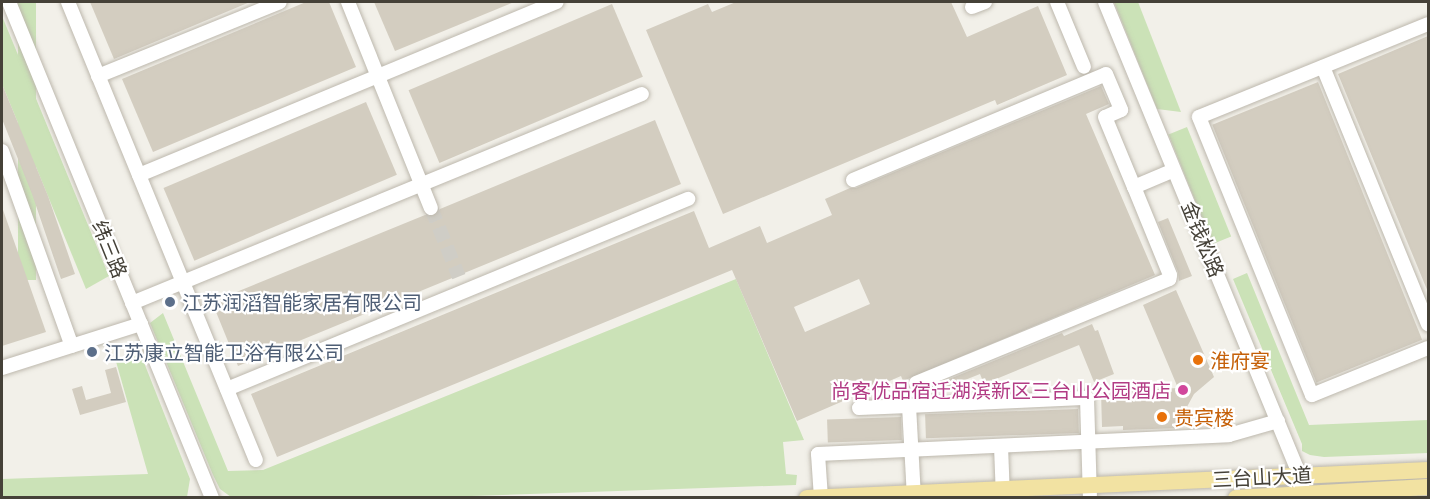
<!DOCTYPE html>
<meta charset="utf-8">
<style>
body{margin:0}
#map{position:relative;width:1430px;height:499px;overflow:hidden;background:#f2f0e9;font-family:"Asap Condensed","Noto Sans SC",sans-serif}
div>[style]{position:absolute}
.green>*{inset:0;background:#cbe2b7;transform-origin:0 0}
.building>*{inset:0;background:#d3cdc0;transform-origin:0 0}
.minor-tunnel>*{height:14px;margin-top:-7px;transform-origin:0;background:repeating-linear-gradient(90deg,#cfcdc6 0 14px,transparent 0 21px)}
.roads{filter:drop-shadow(0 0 2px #bdb8ad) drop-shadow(0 0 2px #bdb8ad)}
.minor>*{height:14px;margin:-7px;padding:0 7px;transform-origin:7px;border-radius:7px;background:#fff}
.major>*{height:16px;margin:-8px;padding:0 8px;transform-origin:8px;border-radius:8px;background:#f2e2a2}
.dots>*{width:16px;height:16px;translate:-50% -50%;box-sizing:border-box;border:3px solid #fff;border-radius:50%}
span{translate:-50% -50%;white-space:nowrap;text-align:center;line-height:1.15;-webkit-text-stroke:4.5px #fff;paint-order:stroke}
.street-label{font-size:20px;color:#454138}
.service-label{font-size:20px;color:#4e5e75}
.left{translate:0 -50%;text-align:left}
.food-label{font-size:20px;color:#c56008}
.hotel-label{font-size:20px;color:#b23c85}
.right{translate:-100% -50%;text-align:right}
.frame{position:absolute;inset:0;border:3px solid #454138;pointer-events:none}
</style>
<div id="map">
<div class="green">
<i style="left:18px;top:2px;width:18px;height:278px"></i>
<i style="clip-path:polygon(1114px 2px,1138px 2px,1181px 112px,1157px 109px)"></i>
<i style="clip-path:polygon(2px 16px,109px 276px,86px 289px,2px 84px)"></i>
<i style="left:1187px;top:127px;width:118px;height:20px;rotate:68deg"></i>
<i style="clip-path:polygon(1247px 273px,1309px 425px,1428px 420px,1428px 453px,1324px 457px,1310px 455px,1302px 451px,1302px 444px,1233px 279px)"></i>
<i style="clip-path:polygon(736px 279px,804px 440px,783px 442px,786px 474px,797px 475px,796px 485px,441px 497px,231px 497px,220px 489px,213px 475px,150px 323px,163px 313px,228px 471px,263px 470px)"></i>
<i style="clip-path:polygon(141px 355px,190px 479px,187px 497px,2px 497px,2px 479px,148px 474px,115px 358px)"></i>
</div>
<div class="building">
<i style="clip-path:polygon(90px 2px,250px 2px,114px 59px)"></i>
<i style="clip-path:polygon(306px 2px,329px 2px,356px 67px,153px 152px,122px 79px)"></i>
<i style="clip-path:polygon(374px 2px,514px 2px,395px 51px)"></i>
<i style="clip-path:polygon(736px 2px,951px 2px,967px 37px,1038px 6px,1067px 75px,997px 105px,995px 100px,723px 214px,646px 30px,708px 4px,712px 12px)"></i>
<i style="left:612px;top:4px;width:79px;height:221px;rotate:67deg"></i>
<i style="clip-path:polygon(1428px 36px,1428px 292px,1338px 74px)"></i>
<i style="left:1318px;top:82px;width:278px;height:114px;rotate:68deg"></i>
<i style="clip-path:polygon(2px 84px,48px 196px,75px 274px,61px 279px,32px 194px,2px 119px)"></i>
<i style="clip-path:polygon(evenodd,1101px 86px,1109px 104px,1086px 114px,1155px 275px,903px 381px,901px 376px,797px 421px,732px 270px,277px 457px,251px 394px,694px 211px,709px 248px,760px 226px,767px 243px,832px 215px,825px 199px,850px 188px,856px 188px,1101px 86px,859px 279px,870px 304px,805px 332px,794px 307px,859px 279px)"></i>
<i style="left:366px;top:102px;width:79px;height:220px;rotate:67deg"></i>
<i style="clip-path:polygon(655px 120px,681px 184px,238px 366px,212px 302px,425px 215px,435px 216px,440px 209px)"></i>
<i style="clip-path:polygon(2px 207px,46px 332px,2px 346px)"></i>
<i style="clip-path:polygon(1168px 218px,1192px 276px,1179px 281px,1178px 272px,1158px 222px)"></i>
<i style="clip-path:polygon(1176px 290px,1214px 377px,1194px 394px,1182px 416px,1181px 428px,1123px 430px,1123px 426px,1102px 427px,1101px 392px,1178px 388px,1143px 305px)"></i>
<i style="clip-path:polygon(1092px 324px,1095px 331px,1098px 330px,1114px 374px,1094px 382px,1079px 345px,984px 384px,980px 374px,925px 396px,922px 396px,920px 391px,1062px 333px,1064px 336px)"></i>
<i style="clip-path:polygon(116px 367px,126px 402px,80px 415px,72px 389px,82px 386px,86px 400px,111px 393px,105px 370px)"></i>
<i style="left:1078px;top:409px;width:24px;height:153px;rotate:88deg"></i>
<i style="left:901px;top:417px;width:23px;height:74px;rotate:88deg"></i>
</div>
<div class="minor-tunnel">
<i style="left:431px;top:208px;width:74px;rotate:67.9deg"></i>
</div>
<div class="roads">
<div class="minor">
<i style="left:9px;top:2px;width:536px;rotate:67.74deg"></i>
<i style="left:68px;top:2px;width:495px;rotate:67.7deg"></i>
<i style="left:348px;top:2px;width:222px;rotate:68.1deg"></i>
<i style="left:1057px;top:2px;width:70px;rotate:67.4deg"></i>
<i style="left:1105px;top:2px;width:513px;rotate:67.64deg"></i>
<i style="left:1300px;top:476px;width:23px;rotate:77deg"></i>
<i style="left:972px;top:7px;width:14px;rotate:-21deg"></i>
<i style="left:1428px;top:24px;width:247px;rotate:157.9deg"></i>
<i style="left:1199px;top:117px;width:300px;rotate:67.9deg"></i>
<i style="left:1312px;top:395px;width:125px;rotate:-22.1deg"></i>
<i style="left:1323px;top:67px;width:278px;rotate:67.8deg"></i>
<i style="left:98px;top:76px;width:196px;rotate:-22.1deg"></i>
<i style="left:2px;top:151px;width:207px;rotate:70.3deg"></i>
<i style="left:139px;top:175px;width:452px;rotate:-22.5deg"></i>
<i style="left:853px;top:180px;width:274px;rotate:-22.7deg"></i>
<i style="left:1106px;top:74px;width:39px;rotate:67deg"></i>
<i style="left:1121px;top:110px;width:17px;rotate:156deg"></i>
<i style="left:1105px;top:117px;width:76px;rotate:67.5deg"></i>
<i style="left:132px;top:303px;width:551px;rotate:-22.28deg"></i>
<i style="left:2px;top:368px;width:146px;rotate:-17.6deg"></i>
<i style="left:916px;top:383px;width:274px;rotate:-22.3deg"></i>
<i style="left:1169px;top:279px;width:4px;rotate:-76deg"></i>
<i style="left:1170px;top:275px;width:95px;rotate:-112.2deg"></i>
<i style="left:1134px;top:187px;width:43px;rotate:-23deg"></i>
<i style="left:227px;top:389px;width:499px;rotate:-22.4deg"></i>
<i style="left:859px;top:408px;width:50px;rotate:-2.3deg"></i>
<i style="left:1001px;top:446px;width:52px;rotate:87.8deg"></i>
<i style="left:821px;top:498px;width:44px;rotate:-93.9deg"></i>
<i style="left:818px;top:454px;width:411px;rotate:-2.6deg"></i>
<i style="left:1229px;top:435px;width:51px;rotate:-15.9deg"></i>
<i style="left:914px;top:498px;width:92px;rotate:-93.1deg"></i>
<i style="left:909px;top:406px;width:178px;rotate:-2.6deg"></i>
<i style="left:1087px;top:398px;width:100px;rotate:88.3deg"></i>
</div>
<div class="major">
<i style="left:807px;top:498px;width:622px;rotate:-2.58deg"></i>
<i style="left:1236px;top:498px;width:192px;rotate:-3.3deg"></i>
</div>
</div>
<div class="dots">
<i style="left:170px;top:302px;background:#5c6f8a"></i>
<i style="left:92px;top:352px;background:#5c6f8a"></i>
<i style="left:1198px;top:360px;background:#e8710a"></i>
<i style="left:1183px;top:390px;background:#d1479c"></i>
<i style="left:1162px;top:417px;background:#e8710a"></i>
</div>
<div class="street-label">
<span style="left:1203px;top:239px;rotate:68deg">金钱松路</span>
<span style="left:110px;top:249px;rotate:68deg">纬三路</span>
<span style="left:1262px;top:477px;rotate:-3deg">三台山大道</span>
</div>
<div class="service-label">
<span class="left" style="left:182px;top:302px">江苏润滔智能家居有限公司</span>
<span class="left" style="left:104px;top:352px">江苏康立智能卫浴有限公司</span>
</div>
<div class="food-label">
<span class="left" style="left:1210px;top:360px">淮府宴</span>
<span class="left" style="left:1174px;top:417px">贵宾楼</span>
</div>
<div class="hotel-label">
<span class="right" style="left:1171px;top:390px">尚客优品宿迁湖滨新区三台山公园酒店</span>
</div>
<div class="frame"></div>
</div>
